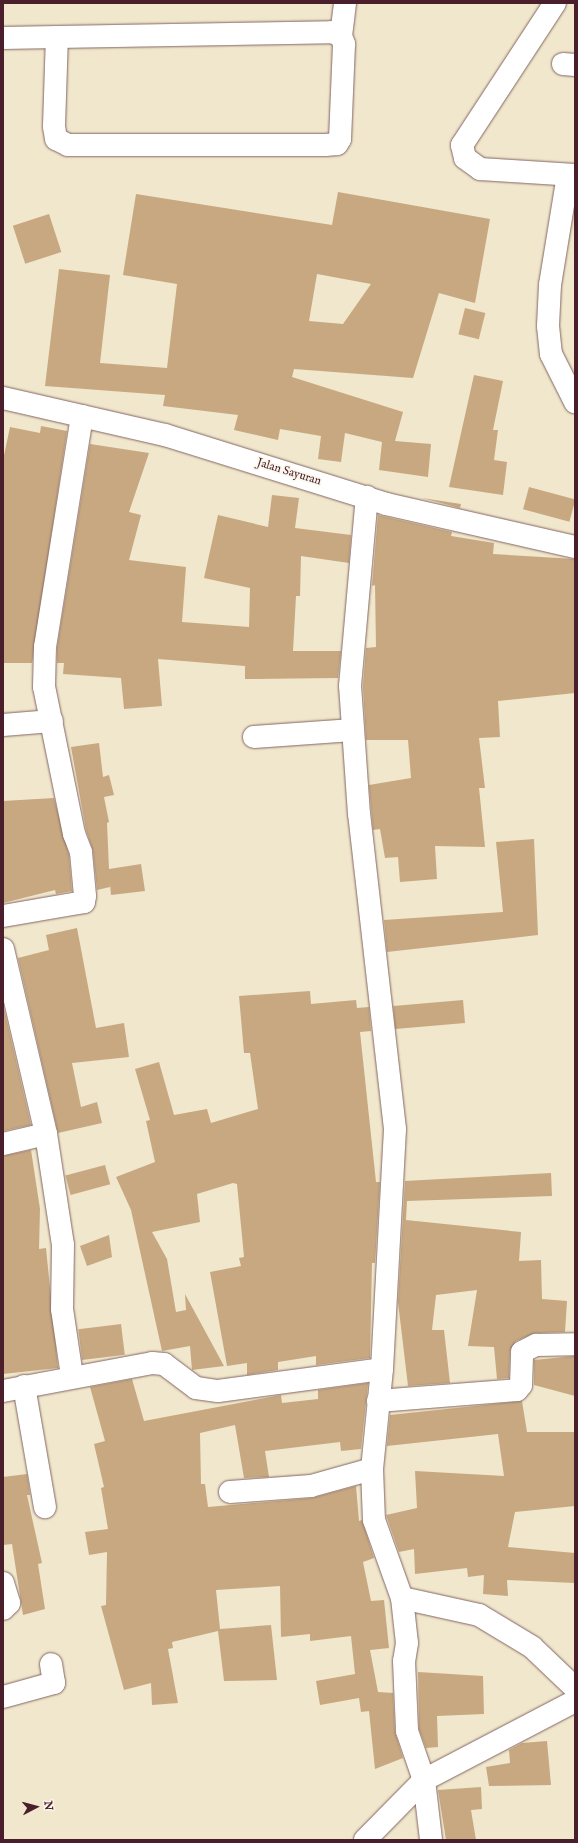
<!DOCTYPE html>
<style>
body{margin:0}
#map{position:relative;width:578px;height:1843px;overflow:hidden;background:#f0e7cc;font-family:"IM FELL English",serif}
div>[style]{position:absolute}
.building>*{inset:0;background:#c7a881;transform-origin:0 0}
.roads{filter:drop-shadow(0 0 1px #846563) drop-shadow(0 0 1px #846563)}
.minor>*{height:22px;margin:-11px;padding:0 11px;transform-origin:11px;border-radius:11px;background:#fff}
.tertiary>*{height:22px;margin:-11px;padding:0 11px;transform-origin:11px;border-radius:11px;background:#fff}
span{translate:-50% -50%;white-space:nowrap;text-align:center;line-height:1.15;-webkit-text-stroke:3.5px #fbf7ec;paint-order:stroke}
.street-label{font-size:12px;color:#4a1f2b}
.frame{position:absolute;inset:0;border:4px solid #4a1f2b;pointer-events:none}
.north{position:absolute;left:16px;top:1787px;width:40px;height:40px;-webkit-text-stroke:3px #fbf7ec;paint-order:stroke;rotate:84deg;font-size:11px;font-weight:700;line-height:16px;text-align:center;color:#4a1f2b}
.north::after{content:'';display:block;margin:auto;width:14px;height:18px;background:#4a1f2b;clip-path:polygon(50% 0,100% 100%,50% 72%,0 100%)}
</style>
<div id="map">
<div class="building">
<i style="clip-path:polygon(evenodd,338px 192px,490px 219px,475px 303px,439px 293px,413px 378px,294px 369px,292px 377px,403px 412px,395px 441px,431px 444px,428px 477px,379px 470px,382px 442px,345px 433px,341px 462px,318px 459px,321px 436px,280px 429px,278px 440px,234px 430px,238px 415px,163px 406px,165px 395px,45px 386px,59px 269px,110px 275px,100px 363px,167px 368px,177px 284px,123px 275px,136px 194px,332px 225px,338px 192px,317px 274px,371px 284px,343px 324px,309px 321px,317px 274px)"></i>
<i style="left:49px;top:214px;width:40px;height:38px;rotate:72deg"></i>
<i style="left:465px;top:308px;width:21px;height:27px;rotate:14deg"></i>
<i style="clip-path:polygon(474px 375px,503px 381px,493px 430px,498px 430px,494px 460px,507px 462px,503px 495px,449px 487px)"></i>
<i style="clip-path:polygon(41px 426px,67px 431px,32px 663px,3px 663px,3px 460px,10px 427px,40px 433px)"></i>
<i style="clip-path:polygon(90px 444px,149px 453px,129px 512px,141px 515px,129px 560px,186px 567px,182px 622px,249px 627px,250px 588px,204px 578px,218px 515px,268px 527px,272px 495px,299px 498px,295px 528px,351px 535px,349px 563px,301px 556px,300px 596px,296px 596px,293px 651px,341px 651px,338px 678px,245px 679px,245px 666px,158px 659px,162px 706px,124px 709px,121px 678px,63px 674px,64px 663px,57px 663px,57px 648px)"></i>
<i style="left:529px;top:487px;width:48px;height:23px;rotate:15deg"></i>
<i style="clip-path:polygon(422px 498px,461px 504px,460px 508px)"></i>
<i style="clip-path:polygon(378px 515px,452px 532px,451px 536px,494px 543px,493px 554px,575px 559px,575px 693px,498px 701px,500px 737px,479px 738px,485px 788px,479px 788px,485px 847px,435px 846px,437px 879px,400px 882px,398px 857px,385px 858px,380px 829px,373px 830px,369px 785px,411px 778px,408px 740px,366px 740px,363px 686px,366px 648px,376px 647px,375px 585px,372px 586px)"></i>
<i style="clip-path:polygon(99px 743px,103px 777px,109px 775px,114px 795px,104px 797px,109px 822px,107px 823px,109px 869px,141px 864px,145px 891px,111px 895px,110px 884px,110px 887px,97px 890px,93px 851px,86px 830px,71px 747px)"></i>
<i style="clip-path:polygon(54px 798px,69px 855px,72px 891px,56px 894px,55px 890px,3px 903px,3px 801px)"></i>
<i style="clip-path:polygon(534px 839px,538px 935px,387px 952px,384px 920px,503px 912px,496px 842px)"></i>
<i style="clip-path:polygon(77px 928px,96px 1028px,124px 1023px,129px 1057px,72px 1063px,81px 1107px,97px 1102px,102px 1123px,58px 1133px,18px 958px,49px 950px,46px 935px)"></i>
<i style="clip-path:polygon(310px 991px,311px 1004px,356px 1000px,357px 1008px,369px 1007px,371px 1031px,360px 1032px,376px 1182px,380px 1182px,375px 1263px,372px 1263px,370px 1358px,316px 1365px,316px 1356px,278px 1362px,278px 1370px,247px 1375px,247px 1363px,227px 1366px,210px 1272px,241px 1266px,239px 1258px,244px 1257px,237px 1184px,233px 1183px,197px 1194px,200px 1222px,152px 1232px,167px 1259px,176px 1312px,186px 1310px,185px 1294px,224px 1366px,192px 1370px,190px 1346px,162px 1351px,131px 1210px,116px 1177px,155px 1162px,146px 1121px,150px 1120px,135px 1069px,159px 1062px,174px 1115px,207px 1109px,211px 1123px,258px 1109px,250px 1053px,244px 1053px,239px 996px)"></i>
<i style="left:463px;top:1000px;width:23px;height:70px;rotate:85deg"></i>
<i style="clip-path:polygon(3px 1004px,31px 1125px,3px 1131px)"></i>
<i style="clip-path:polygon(31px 1150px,40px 1209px,39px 1249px,46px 1248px,58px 1368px,3px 1374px,3px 1156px)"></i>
<i style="left:105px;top:1165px;width:20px;height:41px;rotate:75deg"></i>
<i style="clip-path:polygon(551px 1173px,552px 1196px,407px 1201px,406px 1220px,521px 1232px,519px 1261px,541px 1260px,542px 1299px,567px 1301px,565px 1332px,535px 1333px,516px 1341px,510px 1351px,509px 1378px,497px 1379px,494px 1347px,468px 1346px,477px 1290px,436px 1295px,432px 1330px,444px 1330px,450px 1383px,408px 1386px,398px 1302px,405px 1181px)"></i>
<i style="clip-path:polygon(109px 1235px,112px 1257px,87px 1266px,80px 1246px)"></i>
<i style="left:121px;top:1324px;width:31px;height:43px;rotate:83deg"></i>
<i style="clip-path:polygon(575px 1356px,575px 1396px,534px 1385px,534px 1360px)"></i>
<i style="clip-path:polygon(132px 1379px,144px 1421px,281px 1395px,282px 1403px,318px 1399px,318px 1390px,368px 1383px,361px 1449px,341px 1451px,340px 1442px,265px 1451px,269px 1477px,244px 1478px,235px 1425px,200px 1433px,201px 1484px,205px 1484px,208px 1507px,312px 1498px,356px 1486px,359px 1521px,362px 1520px,374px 1558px,363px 1562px,371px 1601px,384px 1600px,389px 1648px,370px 1650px,378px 1692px,393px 1693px,395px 1732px,403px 1758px,375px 1769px,369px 1711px,361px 1712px,359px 1698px,320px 1705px,316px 1681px,355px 1674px,351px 1636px,310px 1641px,310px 1634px,281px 1637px,280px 1586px,216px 1590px,220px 1629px,271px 1625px,277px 1680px,224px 1681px,218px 1631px,172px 1642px,173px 1648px,168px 1649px,178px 1703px,152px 1705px,151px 1683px,124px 1690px,101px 1606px,106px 1605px,107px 1552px,89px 1555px,85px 1532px,108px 1529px,101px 1488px,104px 1487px,94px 1444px,105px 1441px,90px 1387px)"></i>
<i style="clip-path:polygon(522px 1401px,527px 1432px,574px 1432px,575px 1506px,515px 1512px,508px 1547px,575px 1553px,575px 1583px,507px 1580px,508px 1596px,483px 1594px,484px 1575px,468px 1577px,467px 1568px,415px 1574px,414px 1549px,399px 1552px,386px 1515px,417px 1508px,415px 1471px,504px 1476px,498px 1434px,387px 1446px,390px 1415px)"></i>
<i style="clip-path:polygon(27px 1474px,30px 1495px,27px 1495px,42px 1563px,38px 1564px,45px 1609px,23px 1615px,12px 1544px,3px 1545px,3px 1477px)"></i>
<i style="clip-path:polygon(418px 1672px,483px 1676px,484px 1714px,437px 1716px,438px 1747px,426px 1748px,419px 1729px)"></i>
<i style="clip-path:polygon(547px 1741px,551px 1785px,489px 1786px,486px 1767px,510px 1763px,509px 1750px,522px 1743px)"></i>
<i style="clip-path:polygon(481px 1787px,482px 1809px,471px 1810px,476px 1840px,446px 1840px,438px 1790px)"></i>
</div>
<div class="roads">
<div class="minor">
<i style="left:555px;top:3px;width:170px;rotate:123.2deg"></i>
<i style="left:462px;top:145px;width:13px;rotate:77deg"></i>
<i style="left:465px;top:158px;width:19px;rotate:36deg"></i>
<i style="left:480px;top:169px;width:95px;rotate:3.6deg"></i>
<i style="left:341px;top:36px;width:33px;rotate:-83deg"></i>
<i style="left:3px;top:38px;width:54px;rotate:-1.1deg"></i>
<i style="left:57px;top:37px;width:275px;rotate:-1deg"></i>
<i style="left:332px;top:32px;width:10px;rotate:24deg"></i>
<i style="left:341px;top:36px;width:9px;rotate:69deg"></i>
<i style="left:344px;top:44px;width:95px;rotate:92.4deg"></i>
<i style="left:340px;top:139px;width:6px;rotate:121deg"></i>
<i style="left:337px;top:144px;width:12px;rotate:175deg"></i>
<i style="left:325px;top:145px;width:257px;rotate:180deg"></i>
<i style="left:68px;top:145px;width:13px;rotate:-153deg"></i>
<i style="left:56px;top:139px;width:13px;rotate:-99deg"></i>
<i style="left:54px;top:126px;width:89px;rotate:-88.1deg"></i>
<i style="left:563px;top:64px;width:12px;rotate:5deg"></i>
<i style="left:568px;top:175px;width:111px;rotate:99.3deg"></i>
<i style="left:550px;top:285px;width:41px;rotate:92.8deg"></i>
<i style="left:548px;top:326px;width:28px;rotate:84deg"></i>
<i style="left:551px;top:354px;width:54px;rotate:63.4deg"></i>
<i style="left:3px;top:725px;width:49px;rotate:-4.7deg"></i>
<i style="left:254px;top:737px;width:99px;rotate:-4deg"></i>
<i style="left:3px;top:916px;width:82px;rotate:-9.8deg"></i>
<i style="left:84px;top:902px;width:6px;rotate:-81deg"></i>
<i style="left:85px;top:896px;width:44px;rotate:-95.2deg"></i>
<i style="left:81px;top:852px;width:19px;rotate:-111deg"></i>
<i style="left:74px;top:834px;width:150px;rotate:-101.5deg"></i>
<i style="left:44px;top:687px;width:40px;rotate:-88.6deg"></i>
<i style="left:45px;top:647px;width:234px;rotate:-80.9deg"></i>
<i style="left:3px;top:949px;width:190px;rotate:76.9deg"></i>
<i style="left:46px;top:1134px;width:112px;rotate:81.3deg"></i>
<i style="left:63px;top:1245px;width:64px;rotate:90.9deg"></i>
<i style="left:62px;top:1309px;width:68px;rotate:81.5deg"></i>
<i style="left:3px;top:1144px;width:44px;rotate:-13.1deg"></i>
<i style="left:382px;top:1369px;width:100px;rotate:95.7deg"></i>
<i style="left:372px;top:1469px;width:51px;rotate:87.8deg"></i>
<i style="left:374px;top:1520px;width:83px;rotate:70.3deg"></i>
<i style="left:402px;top:1598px;width:45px;rotate:83.7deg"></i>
<i style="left:407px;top:1643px;width:18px;rotate:99deg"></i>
<i style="left:404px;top:1661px;width:70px;rotate:87.5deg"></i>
<i style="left:407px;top:1731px;width:52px;rotate:70.9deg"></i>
<i style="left:424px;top:1780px;width:60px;rotate:83.3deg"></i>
<i style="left:24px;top:1386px;width:123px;rotate:80.2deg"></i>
<i style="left:3px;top:1391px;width:152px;rotate:-10.6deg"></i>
<i style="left:152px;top:1363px;width:12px;rotate:5deg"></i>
<i style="left:164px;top:1364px;width:40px;rotate:37deg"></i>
<i style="left:196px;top:1388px;width:22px;rotate:8deg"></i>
<i style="left:218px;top:1391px;width:165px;rotate:-7.6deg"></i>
<i style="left:382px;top:1369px;width:240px;rotate:-86.9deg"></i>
<i style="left:395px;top:1129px;width:317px;rotate:-96.5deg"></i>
<i style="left:359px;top:814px;width:128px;rotate:-94deg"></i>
<i style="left:350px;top:686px;width:190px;rotate:-84.9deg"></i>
<i style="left:378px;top:1401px;width:139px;rotate:-4.5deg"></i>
<i style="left:517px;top:1390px;width:6px;rotate:-51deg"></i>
<i style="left:521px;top:1385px;width:33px;rotate:-88deg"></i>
<i style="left:522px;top:1352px;width:16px;rotate:-27deg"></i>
<i style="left:536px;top:1345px;width:39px;rotate:-1deg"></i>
<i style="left:230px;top:1492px;width:81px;rotate:-4.2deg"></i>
<i style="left:311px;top:1486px;width:63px;rotate:-15.6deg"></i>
<i style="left:3px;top:1583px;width:21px;rotate:73deg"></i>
<i style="left:9px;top:1603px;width:8px;rotate:135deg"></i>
<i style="left:402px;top:1598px;width:79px;rotate:12.4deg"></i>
<i style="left:479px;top:1615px;width:62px;rotate:31.1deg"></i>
<i style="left:532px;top:1647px;width:59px;rotate:43.6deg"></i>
<i style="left:3px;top:1697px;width:53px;rotate:-15.4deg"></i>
<i style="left:54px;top:1683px;width:19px;rotate:-99deg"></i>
<i style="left:365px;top:1840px;width:84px;rotate:-45.5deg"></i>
<i style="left:424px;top:1780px;width:170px;rotate:-27.6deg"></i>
</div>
<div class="tertiary">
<i style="left:3px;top:398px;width:166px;rotate:12.9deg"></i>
<i style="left:165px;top:435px;width:232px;rotate:17.3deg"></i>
<i style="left:386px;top:504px;width:194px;rotate:12.8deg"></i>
</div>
</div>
<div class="street-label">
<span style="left:289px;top:472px;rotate:17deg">Jalan Sayuran</span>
</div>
<div class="frame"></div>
<div class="north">N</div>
</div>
